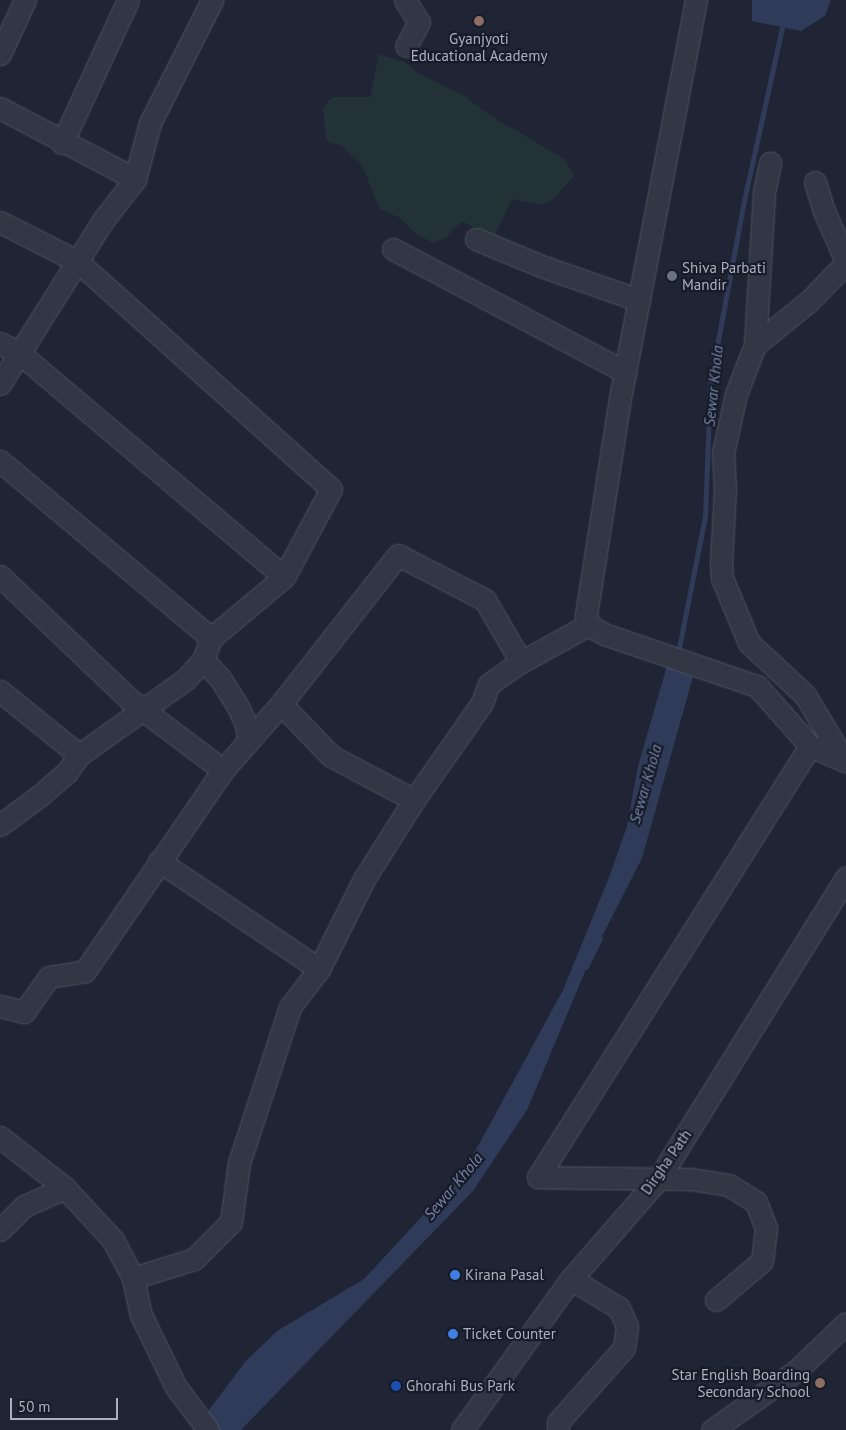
<!DOCTYPE html>
<style>
body{margin:0}
#map{position:relative;width:846px;height:1430px;overflow:hidden;background:#1f2534;font-family:"PT Sans",sans-serif}
div>[style]{position:absolute}
.green>*{inset:0;background:#223236}
.water>*{inset:0;background:#303b5a}
.stream>*{height:4.5px;margin:-2.25px;padding:0 2.25px;transform-origin:2.25px;border-radius:2.25px;background:#303b5a}
.roads{filter:drop-shadow(0 0 1px #505463) drop-shadow(0 0 1px #505463)}
.minor>*{height:21px;margin:-10.5px;padding:0 10.5px;transform-origin:10.5px;border-radius:10.5px;background:#323745}
.dots>*{width:14px;height:14px;translate:-50% -50%;box-sizing:border-box;border:2px solid #181c29;border-radius:50%}
span{translate:-50% -50%;white-space:nowrap;text-align:center;line-height:1.15;-webkit-text-stroke:4.5px #181c29;paint-order:stroke}
.poi-label{font-size:15px;color:#acb1c2}
.left{translate:0 -50%;text-align:left}
.right{translate:-100% -50%;text-align:right}
.street-label{font-size:15px;color:#acb1c2}
.water-label{font-size:16px;color:#7483ab;font-style:italic}
.scale{position:absolute;left:10px;top:1398px;width:108px;height:22px;box-sizing:border-box;border:2px solid #acb1c2;border-top:0;padding-left:6px;font-size:15px;line-height:18px;white-space:nowrap;color:#acb1c2;-webkit-text-stroke:4px #181c29;paint-order:stroke}
</style>
<div id="map">
<div class="green">
<i style="clip-path:polygon(379px 54px,405px 62px,421px 75px,462px 94px,488px 114px,563px 158px,575px 175px,551px 201px,542px 205px,512px 199px,495px 235px,485px 234px,462px 221px,444px 239px,433px 243px,415px 233px,400px 218px,379px 208px,362px 165px,341px 145px,329px 143px,326px 137px,323px 111px,327px 102px,333px 97px,370px 97px)"></i>
</div>
<div class="water">
<i style="clip-path:polygon(752px 0,831px 0,825px 16px,801px 31px,752px 21px)"></i>
<i style="clip-path:polygon(667px 666px,693px 677px,642px 858px,589px 962px,527px 1110px,473px 1191px,241px 1430px,194px 1430px,245px 1362px,277px 1331px,364px 1279px,465px 1170px,563px 990px,610px 875px,627px 826px,638px 766px)"></i>
</div>
<div class="stream">
<i style="left:678px;top:653px;width:139px;rotate:-78.8deg"></i>
<i style="left:705px;top:517px;width:133px;rotate:-87.8deg"></i>
<i style="left:710px;top:384px;width:186px;rotate:-79.5deg"></i>
<i style="left:744px;top:201px;width:182px;rotate:-77.6deg"></i>
<i style="left:586px;top:967px;width:32px;rotate:-64deg"></i>
</div>
<div class="roads">
<div class="minor">
<i style="left:405px;top:0;width:26px;rotate:58deg"></i>
<i style="left:419px;top:22px;width:27px;rotate:118deg"></i>
<i style="left:696px;top:0;width:405px;rotate:100.8deg"></i>
<i style="left:620px;top:398px;width:219px;rotate:98.9deg"></i>
<i style="left:586px;top:614px;width:11px;rotate:80deg"></i>
<i style="left:588px;top:625px;width:18px;rotate:29deg"></i>
<i style="left:604px;top:634px;width:162px;rotate:18.8deg"></i>
<i style="left:757px;top:686px;width:80px;rotate:48.5deg"></i>
<i style="left:810px;top:746px;width:39px;rotate:23deg"></i>
<i style="left:0;top:54px;width:60px;rotate:-65.2deg"></i>
<i style="left:0;top:108px;width:153px;rotate:27.7deg"></i>
<i style="left:62px;top:143px;width:157px;rotate:-65.2deg"></i>
<i style="left:815px;top:182px;width:30px;rotate:73deg"></i>
<i style="left:824px;top:211px;width:55px;rotate:66.3deg"></i>
<i style="left:0;top:222px;width:86px;rotate:26.9deg"></i>
<i style="left:77px;top:261px;width:341px;rotate:41.9deg"></i>
<i style="left:331px;top:489px;width:100px;rotate:118.1deg"></i>
<i style="left:284px;top:577px;width:95px;rotate:140.1deg"></i>
<i style="left:211px;top:638px;width:23px;rotate:110deg"></i>
<i style="left:203px;top:660px;width:25px;rotate:132deg"></i>
<i style="left:186px;top:679px;width:131px;rotate:144.6deg"></i>
<i style="left:79px;top:755px;width:21px;rotate:125deg"></i>
<i style="left:67px;top:772px;width:33px;rotate:139deg"></i>
<i style="left:42px;top:794px;width:52px;rotate:143.6deg"></i>
<i style="left:476px;top:239px;width:74px;rotate:22.4deg"></i>
<i style="left:544px;top:267px;width:101px;rotate:19.2deg"></i>
<i style="left:393px;top:249px;width:263px;rotate:27.9deg"></i>
<i style="left:0;top:343px;width:20px;rotate:27deg"></i>
<i style="left:18px;top:352px;width:348px;rotate:40.2deg"></i>
<i style="left:755px;top:345px;width:153px;rotate:-86.6deg"></i>
<i style="left:764px;top:192px;width:30px;rotate:-78deg"></i>
<i style="left:0;top:384px;width:195px;rotate:-57.8deg"></i>
<i style="left:104px;top:219px;width:51px;rotate:-52.2deg"></i>
<i style="left:135px;top:179px;width:58px;rotate:-75deg"></i>
<i style="left:150px;top:123px;width:138px;rotate:-63.2deg"></i>
<i style="left:0;top:461px;width:275px;rotate:40deg"></i>
<i style="left:0;top:576px;width:180px;rotate:43.6deg"></i>
<i style="left:130px;top:700px;width:116px;rotate:37deg"></i>
<i style="left:203px;top:660px;width:25px;rotate:47deg"></i>
<i style="left:220px;top:678px;width:32px;rotate:58deg"></i>
<i style="left:237px;top:705px;width:21px;rotate:65deg"></i>
<i style="left:246px;top:724px;width:17px;rotate:83deg"></i>
<i style="left:0;top:691px;width:102px;rotate:39deg"></i>
<i style="left:281px;top:704px;width:72px;rotate:46.1deg"></i>
<i style="left:331px;top:756px;width:94px;rotate:27.9deg"></i>
<i style="left:844px;top:760px;width:76px;rotate:-121deg"></i>
<i style="left:805px;top:695px;width:76px;rotate:-137.1deg"></i>
<i style="left:749px;top:643px;width:70px;rotate:-112.6deg"></i>
<i style="left:722px;top:578px;width:14px;rotate:-94deg"></i>
<i style="left:721px;top:564px;width:74px;rotate:-86.9deg"></i>
<i style="left:725px;top:490px;width:37px;rotate:-93deg"></i>
<i style="left:723px;top:453px;width:60px;rotate:-77.6deg"></i>
<i style="left:736px;top:394px;width:53px;rotate:-68.8deg"></i>
<i style="left:755px;top:345px;width:68px;rotate:-39.1deg"></i>
<i style="left:808px;top:302px;width:54px;rotate:-45.7deg"></i>
<i style="left:159px;top:861px;width:193px;rotate:34deg"></i>
<i style="left:0;top:1006px;width:25px;rotate:14deg"></i>
<i style="left:24px;top:1012px;width:43px;rotate:-54.5deg"></i>
<i style="left:49px;top:977px;width:36px;rotate:-9deg"></i>
<i style="left:85px;top:971px;width:244px;rotate:-55.5deg"></i>
<i style="left:223px;top:770px;width:88px;rotate:-48.7deg"></i>
<i style="left:281px;top:704px;width:189px;rotate:-51.9deg"></i>
<i style="left:398px;top:555px;width:98px;rotate:27.3deg"></i>
<i style="left:485px;top:600px;width:72px;rotate:59.9deg"></i>
<i style="left:0;top:1137px;width:83px;rotate:38.1deg"></i>
<i style="left:65px;top:1188px;width:71px;rotate:47.3deg"></i>
<i style="left:113px;top:1240px;width:43px;rotate:62.2deg"></i>
<i style="left:133px;top:1278px;width:38px;rotate:78deg"></i>
<i style="left:141px;top:1315px;width:80px;rotate:64.1deg"></i>
<i style="left:176px;top:1387px;width:54px;rotate:53.3deg"></i>
<i style="left:0;top:1230px;width:34px;rotate:-45deg"></i>
<i style="left:24px;top:1206px;width:45px;rotate:-23.7deg"></i>
<i style="left:133px;top:1278px;width:64px;rotate:-17.3deg"></i>
<i style="left:194px;top:1259px;width:52px;rotate:-45deg"></i>
<i style="left:231px;top:1222px;width:60px;rotate:-82.3deg"></i>
<i style="left:239px;top:1163px;width:164px;rotate:-71.9deg"></i>
<i style="left:290px;top:1007px;width:48px;rotate:-52.7deg"></i>
<i style="left:319px;top:969px;width:101px;rotate:-63.4deg"></i>
<i style="left:364px;top:879px;width:93px;rotate:-57.7deg"></i>
<i style="left:414px;top:800px;width:118px;rotate:-55deg"></i>
<i style="left:482px;top:703px;width:20px;rotate:-70deg"></i>
<i style="left:489px;top:684px;width:39px;rotate:-35deg"></i>
<i style="left:521px;top:662px;width:77px;rotate:-28.9deg"></i>
<i style="left:716px;top:1300px;width:60px;rotate:-40.3deg"></i>
<i style="left:762px;top:1261px;width:33px;rotate:-83deg"></i>
<i style="left:766px;top:1228px;width:28px;rotate:-111deg"></i>
<i style="left:756px;top:1202px;width:32px;rotate:-148deg"></i>
<i style="left:729px;top:1185px;width:38px;rotate:-171deg"></i>
<i style="left:691px;top:1179px;width:153px;rotate:-179.3deg"></i>
<i style="left:538px;top:1177px;width:510px;rotate:-57.74deg"></i>
<i style="left:462px;top:1430px;width:186px;rotate:-54.2deg"></i>
<i style="left:571px;top:1279px;width:134px;rotate:-48.9deg"></i>
<i style="left:659px;top:1178px;width:354px;rotate:-58.1deg"></i>
<i style="left:558px;top:1430px;width:8px;rotate:-90deg"></i>
<i style="left:558px;top:1422px;width:99px;rotate:-48.3deg"></i>
<i style="left:624px;top:1348px;width:22px;rotate:-82deg"></i>
<i style="left:627px;top:1326px;width:20px;rotate:-114deg"></i>
<i style="left:619px;top:1308px;width:56px;rotate:-148.9deg"></i>
<i style="left:712px;top:1430px;width:103px;rotate:-35.1deg"></i>
<i style="left:796px;top:1371px;width:69px;rotate:-43.8deg"></i>
</div>
</div>
<div class="dots">
<i style="left:479px;top:21px;background:#8d6e63"></i>
<i style="left:672px;top:276px;background:#6b7280"></i>
<i style="left:455px;top:1275px;background:#3f7fe0"></i>
<i style="left:453px;top:1334px;background:#3f7fe0"></i>
<i style="left:820px;top:1383px;background:#8d6e63"></i>
<i style="left:396px;top:1386px;background:#1a4fb4"></i>
</div>
<div class="poi-label">
<span style="left:479px;top:47px">Gyanjyoti<br>Educational Academy</span>
<span class="left" style="left:682px;top:276px">Shiva Parbati<br>Mandir</span>
<span class="left" style="left:465px;top:1275px">Kirana Pasal</span>
<span class="left" style="left:463px;top:1334px">Ticket Counter</span>
<span class="right" style="left:810px;top:1383px">Star English Boarding<br>Secondary School</span>
<span class="left" style="left:406px;top:1386px">Ghorahi Bus Park</span>
</div>
<div class="street-label">
<span style="left:666px;top:1162px;rotate:-55deg">Dirgha Path</span>
</div>
<div class="water-label">
<span style="left:713px;top:386px;rotate:-84deg">Sewar Khola</span>
<span style="left:645px;top:784px;rotate:-74deg">Sewar Khola</span>
<span style="left:453px;top:1186px;rotate:-50deg">Sewar Khola</span>
</div>
<div class="scale">50 m</div>
</div>
